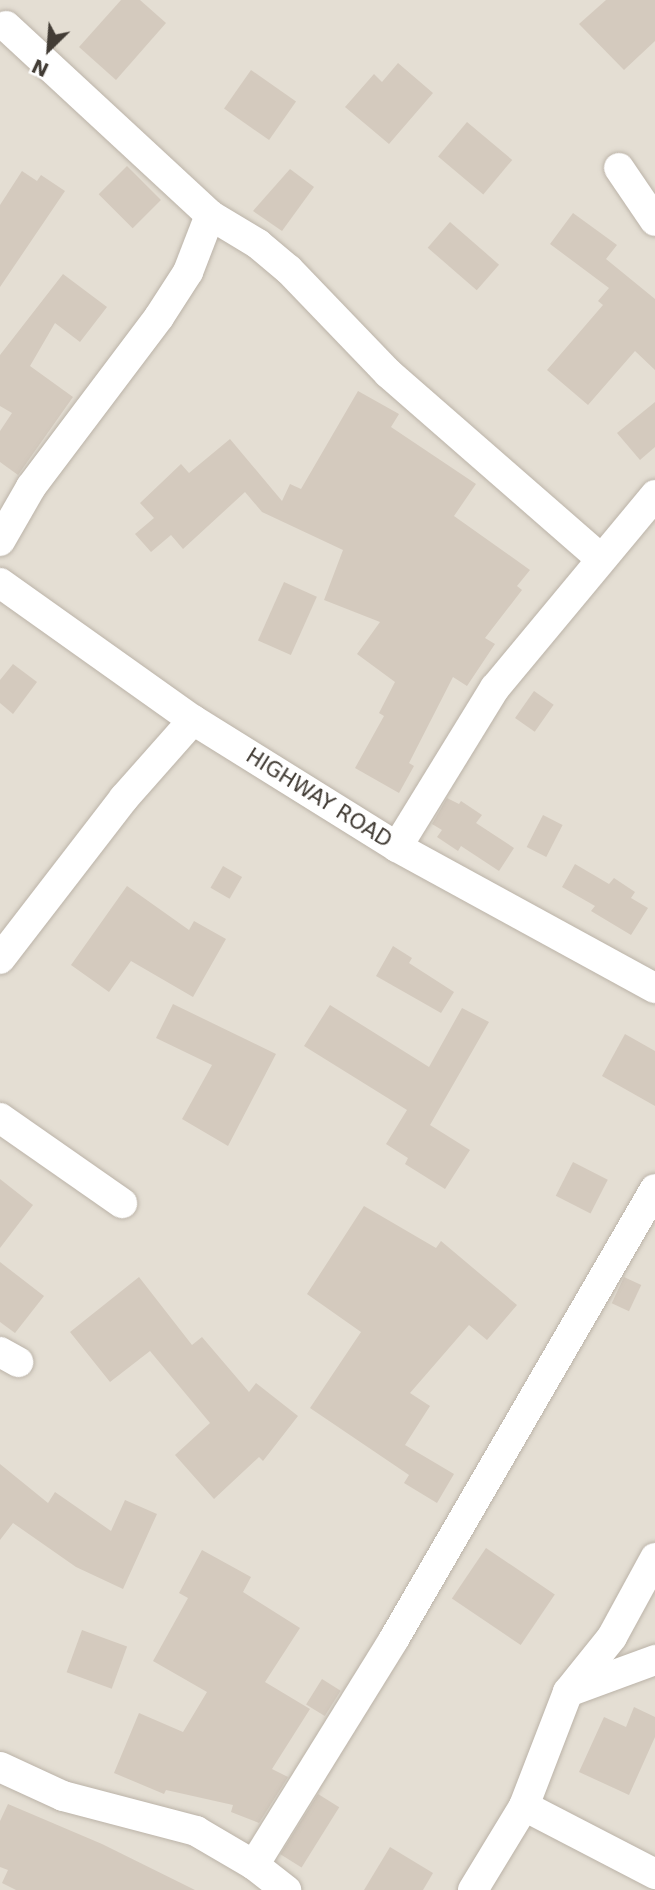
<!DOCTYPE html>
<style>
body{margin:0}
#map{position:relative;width:655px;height:1890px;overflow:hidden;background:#f1ece5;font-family:"DejaVu Sans",sans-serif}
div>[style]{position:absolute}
.residential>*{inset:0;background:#e4ded3;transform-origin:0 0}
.building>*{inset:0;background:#d4cabe;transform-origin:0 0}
.roads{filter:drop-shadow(0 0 2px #bbb3a8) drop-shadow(0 0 2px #bbb3a8)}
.street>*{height:30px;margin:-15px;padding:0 15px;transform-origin:15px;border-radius:15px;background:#fff}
span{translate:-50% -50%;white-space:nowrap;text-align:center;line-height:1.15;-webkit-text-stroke:7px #fff;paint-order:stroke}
.street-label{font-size:21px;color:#423c35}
.north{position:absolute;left:14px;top:14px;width:70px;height:70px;-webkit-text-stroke:5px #fff;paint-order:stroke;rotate:205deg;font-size:19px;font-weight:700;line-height:28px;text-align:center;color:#423c35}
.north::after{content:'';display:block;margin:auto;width:24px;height:32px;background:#423c35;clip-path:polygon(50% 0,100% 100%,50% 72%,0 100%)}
</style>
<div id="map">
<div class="residential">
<i style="left:0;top:0;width:655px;height:1890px"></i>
</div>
<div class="building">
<i style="clip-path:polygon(121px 0,140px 0,166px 23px,116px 80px,79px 47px)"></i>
<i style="clip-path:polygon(606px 0,655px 0,655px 41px,624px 70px,579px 24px)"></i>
<i style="clip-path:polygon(398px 63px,433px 93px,389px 144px,345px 107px,374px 74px,382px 82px)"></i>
<i style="left:251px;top:70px;width:55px;height:47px;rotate:35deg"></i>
<i style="left:467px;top:122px;width:59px;height:45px;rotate:40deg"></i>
<i style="left:127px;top:166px;width:48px;height:40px;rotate:45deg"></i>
<i style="clip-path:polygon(290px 169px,314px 187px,282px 231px,253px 211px)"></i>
<i style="clip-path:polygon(22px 171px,37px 181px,41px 175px,65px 191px,0 287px,0 205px)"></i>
<i style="clip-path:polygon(573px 213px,617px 245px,606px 259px,655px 299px,655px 370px,635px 351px,588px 405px,547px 370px,603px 305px,598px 301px,609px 288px,550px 244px)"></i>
<i style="left:450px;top:222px;width:65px;height:34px;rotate:41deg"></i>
<i style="clip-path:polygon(63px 274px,107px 307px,80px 342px,55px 323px,30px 366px,73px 397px,18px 475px,0 462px,0 431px,12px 413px,0 406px,0 355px)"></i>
<i style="clip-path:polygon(358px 391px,399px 414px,391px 427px,476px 484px,454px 516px,530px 570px,517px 586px,522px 590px,485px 638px,495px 644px,467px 686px,453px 677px,409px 763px,414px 766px,399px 793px,355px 768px,384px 716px,379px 713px,395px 682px,357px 654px,380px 622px,324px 600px,343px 550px,262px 512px,245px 492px,183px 549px,171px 535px,151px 552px,135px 534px,154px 518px,140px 503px,181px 464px,189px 473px,230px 439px,282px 501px,290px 484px,301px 489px)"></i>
<i style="clip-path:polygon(655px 402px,655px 447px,640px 460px,617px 433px)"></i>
<i style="left:284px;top:582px;width:36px;height:64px;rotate:24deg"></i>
<i style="clip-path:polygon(13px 664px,37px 682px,13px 714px,0 703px,0 680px)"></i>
<i style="left:534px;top:691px;width:24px;height:33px;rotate:35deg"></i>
<i style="clip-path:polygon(447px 798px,459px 804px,461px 801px,482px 815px,476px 823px,514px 848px,499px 871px,461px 846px,458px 851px,437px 837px,442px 830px,432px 824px)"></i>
<i style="left:543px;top:815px;width:22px;height:36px;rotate:27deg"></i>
<i style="clip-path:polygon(575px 864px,609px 884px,614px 878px,635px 892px,631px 898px,648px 908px,631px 935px,591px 911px,595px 906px,562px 887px)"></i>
<i style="left:223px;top:866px;width:22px;height:25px;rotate:30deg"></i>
<i style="clip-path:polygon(127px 886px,189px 930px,194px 921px,226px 939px,193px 997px,131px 961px,109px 992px,71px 965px)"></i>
<i style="clip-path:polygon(393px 946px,412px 958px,409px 963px,454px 992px,441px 1013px,376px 976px)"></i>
<i style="clip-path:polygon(173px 1004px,276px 1054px,228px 1146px,182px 1119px,212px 1065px,156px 1038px)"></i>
<i style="clip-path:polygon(330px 1005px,429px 1067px,462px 1008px,489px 1022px,430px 1125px,470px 1150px,445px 1189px,405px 1164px,408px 1158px,386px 1144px,407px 1110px,304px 1046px)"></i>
<i style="clip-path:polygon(625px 1034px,655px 1051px,655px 1106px,602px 1076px)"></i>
<i style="left:573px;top:1162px;width:39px;height:38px;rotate:27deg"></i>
<i style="clip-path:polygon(0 1179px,33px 1205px,0 1248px)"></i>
<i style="clip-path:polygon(364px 1206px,436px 1248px,441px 1241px,517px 1305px,487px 1340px,469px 1325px,410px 1393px,430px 1406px,405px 1445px,454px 1474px,437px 1503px,404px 1483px,409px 1475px,310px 1408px,361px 1332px,307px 1294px)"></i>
<i style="clip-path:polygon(0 1262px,44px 1296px,15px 1333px,0 1322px)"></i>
<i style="clip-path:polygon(139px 1277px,192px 1345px,202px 1337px,249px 1392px,256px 1383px,298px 1416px,263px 1461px,259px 1457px,214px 1499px,175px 1455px,210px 1423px,150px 1351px,110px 1382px,70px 1332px)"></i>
<i style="left:624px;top:1277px;width:19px;height:29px;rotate:25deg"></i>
<i style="clip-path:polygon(0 1464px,48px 1503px,55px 1492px,111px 1531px,125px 1500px,157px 1514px,123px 1589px,76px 1567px,13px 1523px,0 1540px)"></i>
<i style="left:486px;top:1548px;width:83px;height:61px;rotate:34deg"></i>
<i style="clip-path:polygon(202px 1550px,251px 1577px,243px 1592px,300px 1628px,265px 1682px,310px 1709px,272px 1769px,288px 1777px,259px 1823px,231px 1812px,233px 1805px,166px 1790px,164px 1794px,114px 1773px,139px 1713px,183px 1732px,207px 1692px,153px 1661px,188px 1598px,179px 1593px)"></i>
<i style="left:82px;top:1630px;width:48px;height:45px;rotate:20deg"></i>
<i style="left:322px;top:1679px;width:22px;height:30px;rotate:32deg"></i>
<i style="clip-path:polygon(634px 1707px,655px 1717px,655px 1737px,629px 1795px,579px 1772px,604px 1717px,626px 1727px)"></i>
<i style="left:318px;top:1794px;width:25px;height:71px;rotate:32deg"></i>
<i style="clip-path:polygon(8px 1804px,102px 1844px,195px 1890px,16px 1890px,2px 1883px,8px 1870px,0 1867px,0 1821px)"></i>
<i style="clip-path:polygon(390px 1847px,433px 1873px,423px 1890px,364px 1890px)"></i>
</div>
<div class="roads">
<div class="street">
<i style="left:6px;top:26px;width:278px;rotate:42.8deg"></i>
<i style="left:210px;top:215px;width:56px;rotate:31.1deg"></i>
<i style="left:258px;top:244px;width:40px;rotate:40deg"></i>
<i style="left:289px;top:270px;width:143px;rotate:46.1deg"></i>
<i style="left:388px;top:373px;width:281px;rotate:41.1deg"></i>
<i style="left:619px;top:168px;width:64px;rotate:55.8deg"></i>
<i style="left:0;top:541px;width:62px;rotate:-60.1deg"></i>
<i style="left:31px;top:487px;width:213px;rotate:-53deg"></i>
<i style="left:159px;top:317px;width:54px;rotate:-57.2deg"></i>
<i style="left:188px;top:272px;width:61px;rotate:-68.9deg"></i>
<i style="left:0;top:583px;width:237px;rotate:35.4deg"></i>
<i style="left:193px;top:720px;width:240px;rotate:31.9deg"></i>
<i style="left:397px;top:847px;width:294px;rotate:28.7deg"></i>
<i style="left:397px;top:847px;width:187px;rotate:-58.4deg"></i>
<i style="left:495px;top:688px;width:251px;rotate:-50.3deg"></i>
<i style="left:0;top:959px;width:203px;rotate:-52.4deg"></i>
<i style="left:124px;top:798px;width:104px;rotate:-48.5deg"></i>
<i style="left:0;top:1118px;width:149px;rotate:34.9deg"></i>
<i style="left:0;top:1352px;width:21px;rotate:29deg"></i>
<i style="left:568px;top:1692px;width:93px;rotate:-20.2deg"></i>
<i style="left:0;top:1767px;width:69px;rotate:24.7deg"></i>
<i style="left:63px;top:1796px;width:138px;rotate:14.7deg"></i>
<i style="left:196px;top:1831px;width:67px;rotate:30.4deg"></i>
<i style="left:254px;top:1865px;width:41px;rotate:38deg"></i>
<i style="left:524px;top:1806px;width:148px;rotate:27.4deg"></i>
<i style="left:254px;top:1865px;width:266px;rotate:-58.2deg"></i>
<i style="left:394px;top:1639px;width:520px;rotate:-59.89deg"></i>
<i style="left:473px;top:1890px;width:98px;rotate:-58.7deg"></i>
<i style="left:524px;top:1806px;width:122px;rotate:-68.9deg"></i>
<i style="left:568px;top:1692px;width:70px;rotate:-51.3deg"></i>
<i style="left:612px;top:1637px;width:90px;rotate:-61.4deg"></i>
</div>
</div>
<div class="street-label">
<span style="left:319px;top:798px;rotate:32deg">HIGHWAY ROAD</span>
</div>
<div class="north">N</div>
</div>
